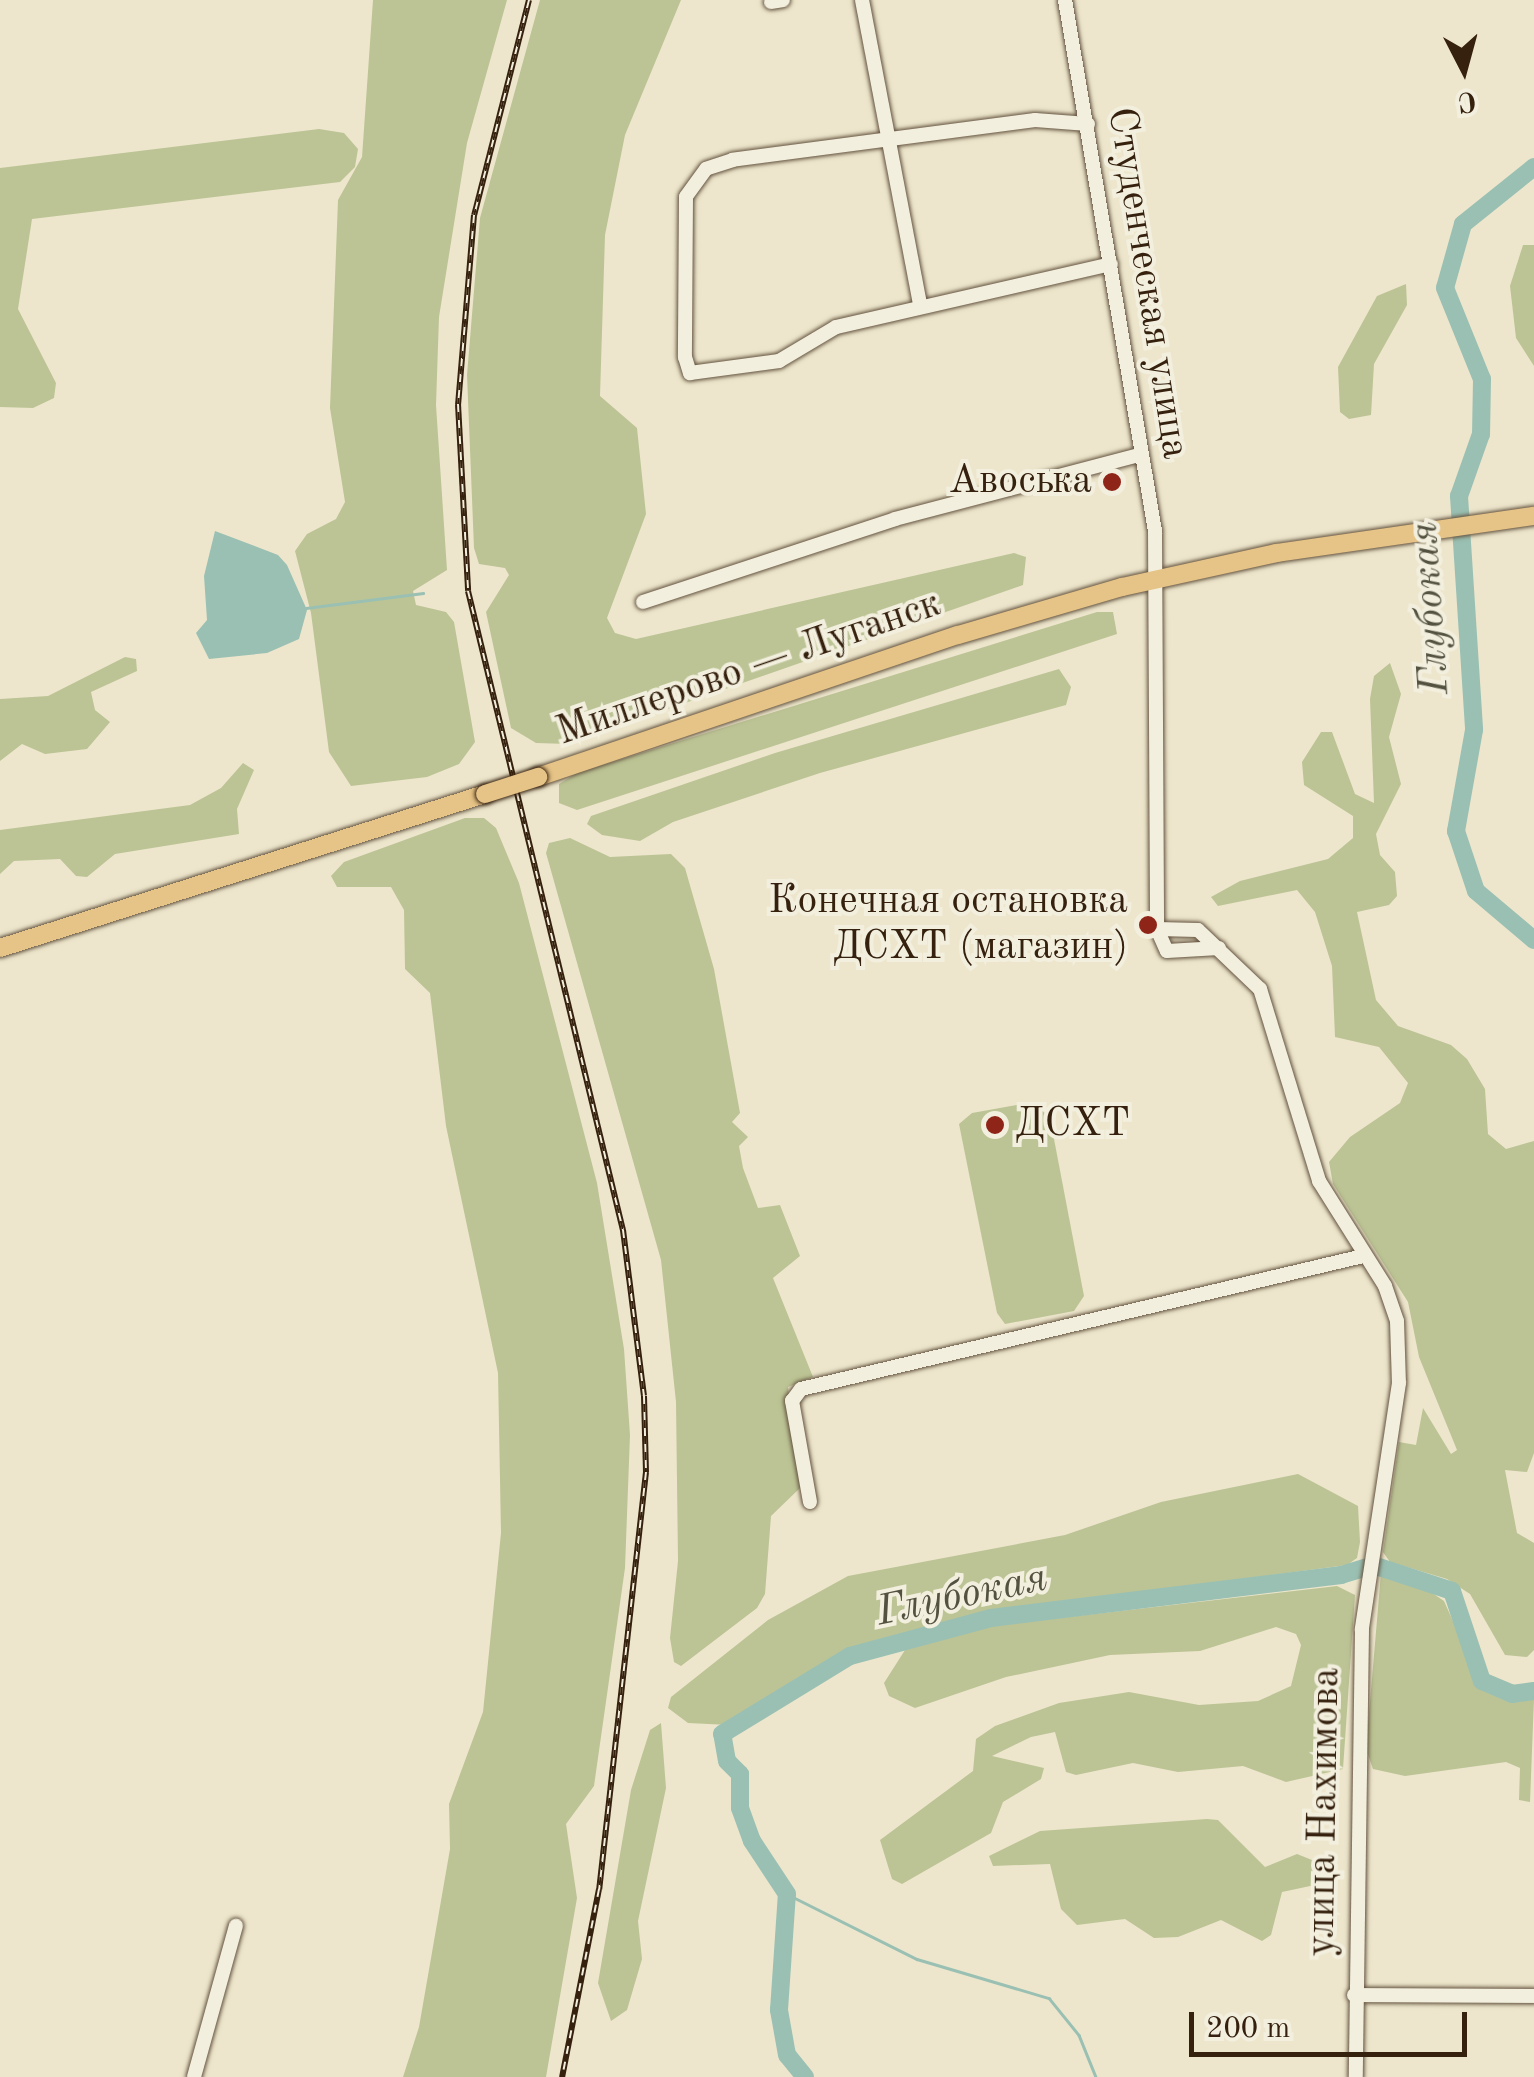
<!DOCTYPE html>
<meta charset="utf-8">
<style>
body{margin:0}
#map{position:relative;width:1534px;height:2077px;overflow:hidden;background:#ede6cc;font-family:"Old Standard TT",serif}
div>[style]{position:absolute}
.green>*{inset:0;background:#bcc495}
.water>*{inset:0;background:#9ac0b3}
.stream>*{height:2.5px;margin:-1.25px;padding:0 1.25px;transform-origin:1.25px;border-radius:1.25px;background:#9ac0b3}
.river>*{height:18px;margin:-9px;padding:0 9px;transform-origin:9px;border-radius:9px;background:#9ac0b3}
.roads{filter:drop-shadow(0 0 2px #63523e) drop-shadow(0 0 2px #63523e)}
.minor>*{height:14px;margin:-7px;padding:0 7px;transform-origin:7px;border-radius:7px;background:#f3efde}
.major>*{height:18px;margin:-9px;padding:0 9px;transform-origin:9px;border-radius:9px;background:#e6c386}
.rail>*{height:6px;margin-top:-3px;transform-origin:0;background:repeating-linear-gradient(90deg,#f3efde 0 8px,#35210e 0 16px);box-sizing:border-box;border-block:2px solid #35210e}
.bridges{filter:drop-shadow(0 0 2px #35210e) drop-shadow(0 0 2px #35210e)}
.major-bridge>*{height:18px;margin:-9px;padding:0 9px;transform-origin:9px;border-radius:9px;background:#e6c386}
.dots>*{width:28px;height:28px;translate:-50% -50%;box-sizing:border-box;border:5px solid #f3efde;border-radius:50%}
span{translate:-50% -50%;white-space:nowrap;text-align:center;line-height:1.15;-webkit-text-stroke:8px #f3efde;paint-order:stroke}
.street-label{font-size:40px;color:#35210e}
.poi-label{font-size:40px;color:#35210e}
.right{translate:-100% -50%;text-align:right}
.left{translate:0 -50%;text-align:left}
.water-label{font-size:42px;color:#535140;font-style:italic}
.north{position:absolute;left:1414px;top:20px;width:100px;height:100px;-webkit-text-stroke:8px #f3efde;paint-order:stroke;rotate:174deg;font-size:28px;font-weight:700;line-height:40px;text-align:center;color:#35210e}
.north::after{content:'';display:block;margin:auto;width:35px;height:45px;background:#35210e;clip-path:polygon(50% 0,100% 100%,50% 72%,0 100%)}
.scale{position:absolute;left:1189px;top:2012px;width:278px;height:45px;box-sizing:border-box;border:5px solid #35210e;border-top:0;padding-left:12px;font-size:30px;line-height:35px;white-space:nowrap;color:#35210e;-webkit-text-stroke:8px #f3efde;paint-order:stroke}
</style>
<div id="map">
<div class="green">
<i style="clip-path:polygon(373px 0,507px 0,467px 143px,439px 317px,436px 405px,447px 570px,413px 591px,416px 605px,446px 612px,454px 622px,475px 742px,459px 764px,427px 777px,351px 786px,329px 752px,311px 613px,295px 551px,307px 534px,336px 519px,345px 502px,330px 408px,338px 200px,362px 157px)"></i>
<i style="clip-path:polygon(540px 0,681px 0,625px 135px,605px 235px,600px 396px,637px 428px,646px 514px,607px 618px,615px 633px,636px 639px,1014px 553px,1026px 557px,1023px 585px,568px 744px,536px 743px,511px 728px,486px 612px,509px 575px,505px 568px,479px 564px,474px 548px,467px 375px,480px 218px)"></i>
<i style="clip-path:polygon(319px 129px,344px 133px,358px 149px,355px 167px,340px 182px,32px 219px,18px 309px,56px 383px,54px 398px,33px 408px,0 407px,0 168px)"></i>
<i style="clip-path:polygon(1523px 245px,1534px 245px,1534px 366px,1516px 338px,1510px 286px)"></i>
<i style="clip-path:polygon(1406px 284px,1407px 305px,1374px 364px,1371px 415px,1349px 419px,1340px 412px,1338px 367px,1377px 296px)"></i>
<i style="clip-path:polygon(1097px 612px,1113px 612px,1117px 634px,577px 810px,559px 803px,559px 784px,577px 773px)"></i>
<i style="clip-path:polygon(125px 657px,136px 659px,137px 671px,91px 692px,95px 710px,110px 722px,87px 749px,45px 754px,22px 744px,0 761px,0 699px,48px 696px)"></i>
<i style="clip-path:polygon(1390px 663px,1401px 694px,1389px 737px,1401px 784px,1376px 834px,1380px 855px,1395px 872px,1397px 896px,1389px 905px,1357px 912px,1376px 1000px,1398px 1026px,1451px 1045px,1467px 1059px,1485px 1089px,1488px 1134px,1506px 1149px,1534px 1141px,1534px 1453px,1527px 1472px,1505px 1470px,1517px 1533px,1534px 1543px,1534px 1650px,1527px 1657px,1505px 1655px,1470px 1594px,1447px 1579px,1390px 1562px,1383px 1552px,1399px 1442px,1416px 1445px,1423px 1408px,1451px 1454px,1457px 1450px,1419px 1357px,1408px 1302px,1333px 1184px,1329px 1162px,1350px 1137px,1400px 1103px,1408px 1083px,1379px 1047px,1335px 1037px,1332px 966px,1315px 912px,1297px 890px,1218px 906px,1211px 897px,1240px 881px,1328px 859px,1353px 838px,1353px 816px,1304px 785px,1302px 762px,1321px 732px,1332px 732px,1355px 794px,1374px 803px,1370px 699px,1374px 676px)"></i>
<i style="clip-path:polygon(1059px 669px,1071px 687px,1066px 705px,820px 773px,673px 822px,640px 841px,602px 835px,587px 824px,591px 816px,775px 753px)"></i>
<i style="clip-path:polygon(243px 763px,254px 770px,237px 809px,239px 834px,115px 854px,87px 877px,76px 876px,60px 859px,14px 861px,0 874px,0 830px,190px 805px,221px 788px)"></i>
<i style="clip-path:polygon(465px 818px,484px 818px,496px 828px,519px 883px,597px 1183px,624px 1349px,630px 1435px,625px 1568px,594px 1786px,566px 1824px,577px 1898px,546px 2077px,403px 2077px,419px 2027px,450px 1849px,449px 1804px,483px 1712px,501px 1533px,498px 1373px,446px 1126px,430px 993px,405px 969px,404px 910px,391px 887px,337px 887px,331px 876px,344px 862px)"></i>
<i style="clip-path:polygon(570px 838px,610px 857px,671px 854px,685px 868px,714px 969px,740px 1113px,732px 1122px,748px 1137px,739px 1146px,743px 1168px,758px 1208px,780px 1205px,800px 1256px,773px 1278px,813px 1377px,788px 1387px,800px 1488px,771px 1516px,765px 1594px,757px 1608px,681px 1666px,674px 1662px,670px 1638px,678px 1561px,676px 1402px,661px 1260px,546px 853px,549px 843px)"></i>
<i style="clip-path:polygon(1033px 1102px,1050px 1118px,1084px 1296px,1074px 1311px,1005px 1324px,997px 1313px,959px 1124px,972px 1113px)"></i>
<i style="clip-path:polygon(1298px 1474px,1358px 1506px,1360px 1542px,1357px 1558px,1347px 1565px,1000px 1611px,876px 1641px,845px 1651px,729px 1725px,688px 1723px,668px 1708px,671px 1697px,768px 1620px,848px 1576px,1065px 1535px,1161px 1502px)"></i>
<i style="clip-path:polygon(1381px 1573px,1413px 1580px,1444px 1601px,1481px 1684px,1534px 1699px,1530px 1802px,1519px 1800px,1520px 1768px,1506px 1762px,1405px 1776px,1373px 1769px,1366px 1749px)"></i>
<i style="clip-path:polygon(1337px 1586px,1355px 1595px,1343px 1769px,1286px 1782px,1243px 1766px,1178px 1772px,1133px 1763px,1076px 1775px,1066px 1772px,1055px 1732px,1031px 1737px,992px 1756px,1044px 1768px,1041px 1779px,1003px 1802px,991px 1833px,902px 1884px,892px 1879px,880px 1840px,973px 1771px,976px 1739px,995px 1726px,1059px 1703px,1129px 1692px,1199px 1705px,1258px 1701px,1291px 1686px,1301px 1645px,1296px 1634px,1276px 1627px,1200px 1651px,1110px 1655px,1006px 1677px,915px 1708px,889px 1696px,884px 1683px,905px 1650px,991px 1626px)"></i>
<i style="clip-path:polygon(661px 1723px,666px 1788px,638px 1921px,642px 1959px,627px 2010px,611px 2021px,598px 1983px,631px 1790px,650px 1730px)"></i>
<i style="clip-path:polygon(1207px 1819px,1218px 1820px,1265px 1867px,1297px 1854px,1317px 1862px,1315px 1885px,1282px 1892px,1271px 1935px,1262px 1941px,1221px 1920px,1178px 1937px,1154px 1938px,1125px 1919px,1077px 1925px,1061px 1909px,1050px 1864px,993px 1866px,989px 1856px,1040px 1831px)"></i>
</div>
<div class="water">
<i style="clip-path:polygon(215px 531px,278px 555px,287px 565px,307px 610px,299px 639px,267px 653px,209px 659px,196px 633px,207px 620px,204px 576px)"></i>
</div>
<div class="stream">
<i style="left:306px;top:608px;width:118px;rotate:-7.3deg"></i>
<i style="left:787px;top:1894px;width:145px;rotate:26.6deg"></i>
<i style="left:917px;top:1959px;width:138px;rotate:16.5deg"></i>
<i style="left:1049px;top:1998px;width:48px;rotate:51deg"></i>
<i style="left:1079px;top:2035px;width:45px;rotate:68deg"></i>
</div>
<div class="river">
<i style="left:1534px;top:167px;width:91px;rotate:141.2deg"></i>
<i style="left:1463px;top:224px;width:66px;rotate:105.7deg"></i>
<i style="left:1445px;top:288px;width:98px;rotate:67.9deg"></i>
<i style="left:1482px;top:379px;width:55px;rotate:91deg"></i>
<i style="left:1481px;top:434px;width:66px;rotate:109.5deg"></i>
<i style="left:1459px;top:496px;width:234px;rotate:86.3deg"></i>
<i style="left:1474px;top:730px;width:103px;rotate:100.1deg"></i>
<i style="left:1456px;top:831px;width:63px;rotate:71.6deg"></i>
<i style="left:1476px;top:891px;width:76px;rotate:40.2deg"></i>
<i style="left:805px;top:2077px;width:28px;rotate:-129deg"></i>
<i style="left:787px;top:2055px;width:46px;rotate:-100.1deg"></i>
<i style="left:779px;top:2010px;width:116px;rotate:-86.1deg"></i>
<i style="left:787px;top:1894px;width:64px;rotate:-123.4deg"></i>
<i style="left:752px;top:1841px;width:35px;rotate:-110deg"></i>
<i style="left:740px;top:1808px;width:34px;rotate:-90deg"></i>
<i style="left:740px;top:1774px;width:18px;rotate:-135deg"></i>
<i style="left:727px;top:1761px;width:27px;rotate:-100deg"></i>
<i style="left:722px;top:1734px;width:150px;rotate:-31.4deg"></i>
<i style="left:850px;top:1656px;width:146px;rotate:-15.1deg"></i>
<i style="left:991px;top:1618px;width:353px;rotate:-7deg"></i>
<i style="left:1341px;top:1575px;width:34px;rotate:-17deg"></i>
<i style="left:1373px;top:1565px;width:83px;rotate:18.2deg"></i>
<i style="left:1452px;top:1591px;width:95px;rotate:71.6deg"></i>
<i style="left:1482px;top:1681px;width:33px;rotate:23deg"></i>
<i style="left:1512px;top:1694px;width:22px;rotate:-8deg"></i>
</div>
<div class="roads">
<div class="minor">
<i style="left:862px;top:0;width:309px;rotate:79.2deg"></i>
<i style="left:1065px;top:0;width:539px;rotate:80.38deg"></i>
<i style="left:1155px;top:531px;width:398px;rotate:89.7deg"></i>
<i style="left:1157px;top:929px;width:24px;rotate:66deg"></i>
<i style="left:1167px;top:951px;width:52px;rotate:-3.3deg"></i>
<i style="left:771px;top:2px;width:12px;rotate:-9deg"></i>
<i style="left:1088px;top:124px;width:53px;rotate:-175.7deg"></i>
<i style="left:1035px;top:120px;width:305px;rotate:172.5deg"></i>
<i style="left:733px;top:160px;width:28px;rotate:162deg"></i>
<i style="left:706px;top:169px;width:34px;rotate:126deg"></i>
<i style="left:686px;top:197px;width:160px;rotate:90.4deg"></i>
<i style="left:685px;top:357px;width:17px;rotate:73deg"></i>
<i style="left:690px;top:373px;width:90px;rotate:-7.7deg"></i>
<i style="left:779px;top:361px;width:66px;rotate:-30.8deg"></i>
<i style="left:836px;top:327px;width:282px;rotate:-12.9deg"></i>
<i style="left:643px;top:602px;width:265px;rotate:-18.2deg"></i>
<i style="left:895px;top:519px;width:255px;rotate:-14.7deg"></i>
<i style="left:1157px;top:929px;width:41px;rotate:1.4deg"></i>
<i style="left:1198px;top:930px;width:86px;rotate:43.6deg"></i>
<i style="left:1260px;top:989px;width:201px;rotate:72.9deg"></i>
<i style="left:1319px;top:1181px;width:124px;rotate:57.8deg"></i>
<i style="left:1385px;top:1286px;width:37px;rotate:71deg"></i>
<i style="left:1397px;top:1321px;width:62px;rotate:88.2deg"></i>
<i style="left:1399px;top:1383px;width:249px;rotate:98.6deg"></i>
<i style="left:1362px;top:1629px;width:448px;rotate:90.8deg"></i>
<i style="left:810px;top:1502px;width:103px;rotate:-100.1deg"></i>
<i style="left:792px;top:1401px;width:15px;rotate:-53deg"></i>
<i style="left:801px;top:1389px;width:578px;rotate:-13.31deg"></i>
<i style="left:1354px;top:1995px;width:180px;rotate:0.3deg"></i>
<i style="left:194px;top:2077px;width:157px;rotate:-74.5deg"></i>
</div>
<div class="major">
<i style="left:538px;top:777px;width:443px;rotate:-18.7deg"></i>
<i style="left:958px;top:635px;width:171px;rotate:-16.3deg"></i>
<i style="left:1122px;top:587px;width:158px;rotate:-12.4deg"></i>
<i style="left:1276px;top:553px;width:261px;rotate:-8.2deg"></i>
<i style="left:0;top:948px;width:509px;rotate:-17.62deg"></i>
</div>
</div>
<div class="rail">
<i style="left:529px;top:0;width:222px;rotate:104.3deg"></i>
<i style="left:474px;top:215px;width:190px;rotate:94.8deg"></i>
<i style="left:458px;top:404px;width:187px;rotate:86.9deg"></i>
<i style="left:468px;top:591px;width:658px;rotate:76.37deg"></i>
<i style="left:623px;top:1230px;width:167px;rotate:82.8deg"></i>
<i style="left:644px;top:1396px;width:76px;rotate:88.5deg"></i>
<i style="left:646px;top:1472px;width:420px;rotate:96.4deg"></i>
<i style="left:599px;top:1889px;width:192px;rotate:101.1deg"></i>
</div>
<div class="bridges">
<div class="major-bridge">
<i style="left:485px;top:794px;width:56px;rotate:-17.8deg"></i>
</div>
</div>
<div class="dots">
<i style="left:1112px;top:482px;background:#8f2418"></i>
<i style="left:1148px;top:925px;background:#8f2418"></i>
<i style="left:995px;top:1125px;background:#8f2418"></i>
</div>
<div class="street-label">
<span style="left:1147px;top:283px;rotate:81deg">Студенческая улица</span>
<span style="left:749px;top:669px;rotate:-19deg">Миллерово — Луганск</span>
<span style="left:1325px;top:1812px;rotate:-89deg">улица Нахимова</span>
</div>
<div class="poi-label">
<span class="right" style="left:1092px;top:482px">Авоська</span>
<span class="right" style="left:1128px;top:925px">Конечная остановка<br>ДСХТ (магазин)</span>
<span class="left" style="left:1015px;top:1125px">ДСХТ</span>
</div>
<div class="water-label">
<span style="left:1431px;top:608px;rotate:-94deg">Глубокая</span>
<span style="left:962px;top:1596px;rotate:-12deg">Глубокая</span>
</div>
<div class="north">С</div>
<div class="scale">200 m</div>
</div>
